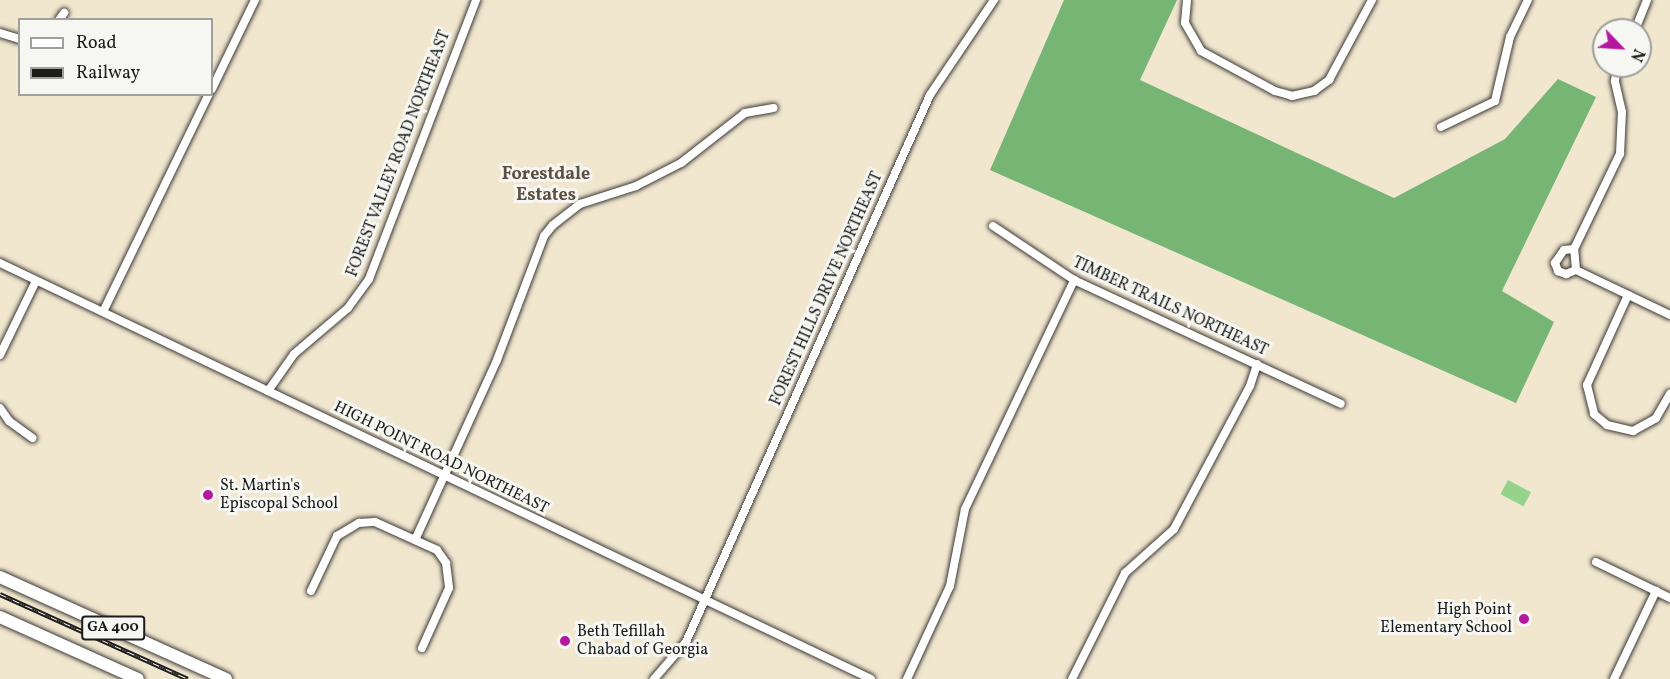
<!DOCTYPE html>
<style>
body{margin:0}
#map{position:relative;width:1670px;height:679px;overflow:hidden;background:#f1e6ce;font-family:Vollkorn,serif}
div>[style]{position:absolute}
.green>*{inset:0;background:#94d389;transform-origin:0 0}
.forest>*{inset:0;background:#77b575}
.roads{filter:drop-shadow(0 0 2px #3c3a37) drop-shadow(0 0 2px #3c3a37)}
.minor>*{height:8px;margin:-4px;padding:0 4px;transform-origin:4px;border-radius:4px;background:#fff}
.highway>*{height:12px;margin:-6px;padding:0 6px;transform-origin:6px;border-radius:6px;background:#fff}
.rail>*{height:4.5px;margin-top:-2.25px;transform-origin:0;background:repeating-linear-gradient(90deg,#f6f6f2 0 7px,#1c1c1c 0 14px);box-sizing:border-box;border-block:2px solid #1c1c1c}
.dots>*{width:16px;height:16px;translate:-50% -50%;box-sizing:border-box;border:3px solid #f6f6f2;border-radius:50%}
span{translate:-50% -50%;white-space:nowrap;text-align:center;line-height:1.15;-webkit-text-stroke:6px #f6f6f2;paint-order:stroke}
.shield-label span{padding:2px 4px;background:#f6f6f2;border:2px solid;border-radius:4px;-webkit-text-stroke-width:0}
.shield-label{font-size:15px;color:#1c1c1c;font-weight:700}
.street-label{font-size:16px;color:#1c1c1c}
.poi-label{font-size:16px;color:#1c1c1c}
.left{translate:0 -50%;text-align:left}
.right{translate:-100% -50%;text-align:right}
.neighbourhood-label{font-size:18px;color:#5b4f41;font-weight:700}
.legend{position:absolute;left:18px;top:18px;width:195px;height:78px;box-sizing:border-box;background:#f6f6f2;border:2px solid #9f9f9c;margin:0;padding:8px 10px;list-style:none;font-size:18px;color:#1c1c1c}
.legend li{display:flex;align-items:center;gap:12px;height:30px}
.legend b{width:30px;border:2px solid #9f9f9c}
.north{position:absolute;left:1592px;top:18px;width:60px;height:60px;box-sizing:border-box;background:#f6f6f2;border:2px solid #9f9f9c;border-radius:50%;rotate:115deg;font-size:16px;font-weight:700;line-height:24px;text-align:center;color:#1c1c1c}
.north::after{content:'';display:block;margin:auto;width:21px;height:27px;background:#b5179e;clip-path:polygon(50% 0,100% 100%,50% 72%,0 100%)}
</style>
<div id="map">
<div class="green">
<i style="left:1508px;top:480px;width:26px;height:16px;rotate:28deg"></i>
</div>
<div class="forest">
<i style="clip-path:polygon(1064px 0,1177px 0,1140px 80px,1394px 198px,1505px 139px,1558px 79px,1596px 97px,1502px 291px,1554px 322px,1516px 403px,990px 170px)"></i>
</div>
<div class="roads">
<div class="minor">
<i style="left:1187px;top:0;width:23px;rotate:95deg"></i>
<i style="left:1185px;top:23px;width:32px;rotate:60deg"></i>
<i style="left:1201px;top:51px;width:84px;rotate:28.4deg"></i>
<i style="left:1275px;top:91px;width:18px;rotate:16deg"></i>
<i style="left:1292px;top:96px;width:23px;rotate:-13deg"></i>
<i style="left:1314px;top:91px;width:19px;rotate:-36deg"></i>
<i style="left:1329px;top:80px;width:91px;rotate:-61.7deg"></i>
<i style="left:59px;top:20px;width:9px;rotate:-54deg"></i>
<i style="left:1635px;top:30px;width:32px;rotate:-68deg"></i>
<i style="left:0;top:33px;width:21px;rotate:17deg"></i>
<i style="left:212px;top:89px;width:99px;rotate:-64.2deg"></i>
<i style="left:1441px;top:127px;width:60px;rotate:-25.7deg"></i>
<i style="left:1495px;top:101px;width:66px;rotate:-76.8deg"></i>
<i style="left:1510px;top:37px;width:41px;rotate:-64.1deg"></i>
<i style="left:993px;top:226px;width:97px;rotate:33.7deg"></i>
<i style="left:1074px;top:280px;width:294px;rotate:24.9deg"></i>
<i style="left:1574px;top:249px;width:10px;rotate:174deg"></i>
<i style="left:1564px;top:250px;width:16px;rotate:125deg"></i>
<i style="left:1555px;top:263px;width:9px;rotate:69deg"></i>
<i style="left:1558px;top:271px;width:9px;rotate:21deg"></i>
<i style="left:1566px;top:274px;width:11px;rotate:-22deg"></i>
<i style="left:0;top:263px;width:965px;rotate:25.53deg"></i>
<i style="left:1576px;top:270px;width:21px;rotate:-95deg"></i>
<i style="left:1574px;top:249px;width:106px;rotate:-64.2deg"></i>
<i style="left:1620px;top:154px;width:42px;rotate:-87.3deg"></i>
<i style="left:1622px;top:112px;width:32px;rotate:-103deg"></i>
<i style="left:1615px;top:81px;width:15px;rotate:-82deg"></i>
<i style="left:1576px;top:270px;width:104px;rotate:25.6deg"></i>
<i style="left:1628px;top:295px;width:99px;rotate:114.5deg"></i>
<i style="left:1587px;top:385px;width:30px;rotate:76deg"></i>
<i style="left:1594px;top:414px;width:17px;rotate:40deg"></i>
<i style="left:1607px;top:425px;width:27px;rotate:13deg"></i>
<i style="left:1633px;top:431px;width:26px;rotate:-29deg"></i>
<i style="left:1656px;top:418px;width:28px;rotate:-60deg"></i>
<i style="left:103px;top:312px;width:242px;rotate:-64.1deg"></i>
<i style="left:0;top:355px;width:82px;rotate:-64.1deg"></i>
<i style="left:268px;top:391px;width:45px;rotate:-54.9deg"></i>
<i style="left:294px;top:354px;width:71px;rotate:-40.4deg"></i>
<i style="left:348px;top:308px;width:36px;rotate:-54deg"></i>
<i style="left:369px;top:279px;width:299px;rotate:-69deg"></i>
<i style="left:0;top:408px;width:16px;rotate:55deg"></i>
<i style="left:9px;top:421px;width:29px;rotate:36deg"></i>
<i style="left:415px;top:540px;width:198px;rotate:-65.5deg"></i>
<i style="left:497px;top:360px;width:133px;rotate:-69.2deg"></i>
<i style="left:544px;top:236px;width:14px;rotate:-51deg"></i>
<i style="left:553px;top:225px;width:34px;rotate:-38deg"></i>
<i style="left:580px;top:204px;width:59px;rotate:-17.8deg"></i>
<i style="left:636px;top:186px;width:51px;rotate:-27.1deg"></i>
<i style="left:681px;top:163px;width:81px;rotate:-38deg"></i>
<i style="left:745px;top:113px;width:29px;rotate:-10deg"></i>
<i style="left:1596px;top:562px;width:82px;rotate:25.9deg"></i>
<i style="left:311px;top:591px;width:61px;rotate:-64.7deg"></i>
<i style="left:337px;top:536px;width:26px;rotate:-31deg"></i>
<i style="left:359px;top:523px;width:16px;rotate:-4deg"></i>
<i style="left:375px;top:522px;width:68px;rotate:24.3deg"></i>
<i style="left:437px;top:550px;width:16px;rotate:55deg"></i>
<i style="left:446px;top:563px;width:25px;rotate:83deg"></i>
<i style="left:449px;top:588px;width:66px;rotate:114.2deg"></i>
<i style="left:654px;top:679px;width:49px;rotate:-49.1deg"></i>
<i style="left:686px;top:642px;width:599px;rotate:-65.96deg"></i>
<i style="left:930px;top:95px;width:115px;rotate:-56deg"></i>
<i style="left:907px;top:679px;width:102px;rotate:-65.2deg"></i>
<i style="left:950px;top:586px;width:78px;rotate:-79deg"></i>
<i style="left:965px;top:509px;width:254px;rotate:-64.5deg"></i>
<i style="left:1072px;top:679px;width:119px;rotate:-63.4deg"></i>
<i style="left:1125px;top:573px;width:66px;rotate:-41.9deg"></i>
<i style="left:1174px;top:529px;width:162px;rotate:-62deg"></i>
<i style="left:1250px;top:386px;width:23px;rotate:-72deg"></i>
<i style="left:1614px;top:679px;width:98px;rotate:-64.5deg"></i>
</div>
<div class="highway">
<i style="left:0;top:577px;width:248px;rotate:24.3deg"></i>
<i style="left:0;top:617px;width:151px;rotate:24.2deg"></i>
</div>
</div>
<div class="rail">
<i style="left:0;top:594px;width:206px;rotate:24.3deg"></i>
</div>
<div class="dots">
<i style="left:208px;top:495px;background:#b5179e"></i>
<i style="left:1524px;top:619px;background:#b5179e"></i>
<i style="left:565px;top:641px;background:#b5179e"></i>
</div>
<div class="shield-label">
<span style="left:113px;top:628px">GA 400</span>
</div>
<div class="street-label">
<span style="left:399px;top:154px;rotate:-69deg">FOREST VALLEY ROAD NORTHEAST</span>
<span style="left:827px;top:289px;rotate:-66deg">FOREST HILLS DRIVE NORTHEAST</span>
<span style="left:1170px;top:307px;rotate:25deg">TIMBER TRAILS NORTHEAST</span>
<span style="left:441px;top:458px;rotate:26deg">HIGH POINT ROAD NORTHEAST</span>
</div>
<div class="poi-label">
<span class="left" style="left:220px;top:495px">St. Martin's<br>Episcopal School</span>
<span class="right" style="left:1512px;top:619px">High Point<br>Elementary School</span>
<span class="left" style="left:577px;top:641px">Beth Tefillah<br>Chabad of Georgia</span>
</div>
<div class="neighbourhood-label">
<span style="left:546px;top:186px">Forestdale<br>Estates</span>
</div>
<ul class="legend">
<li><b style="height:8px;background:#fff"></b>Road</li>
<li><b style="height:8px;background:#1c1c1c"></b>Railway</li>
</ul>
<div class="north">N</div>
</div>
